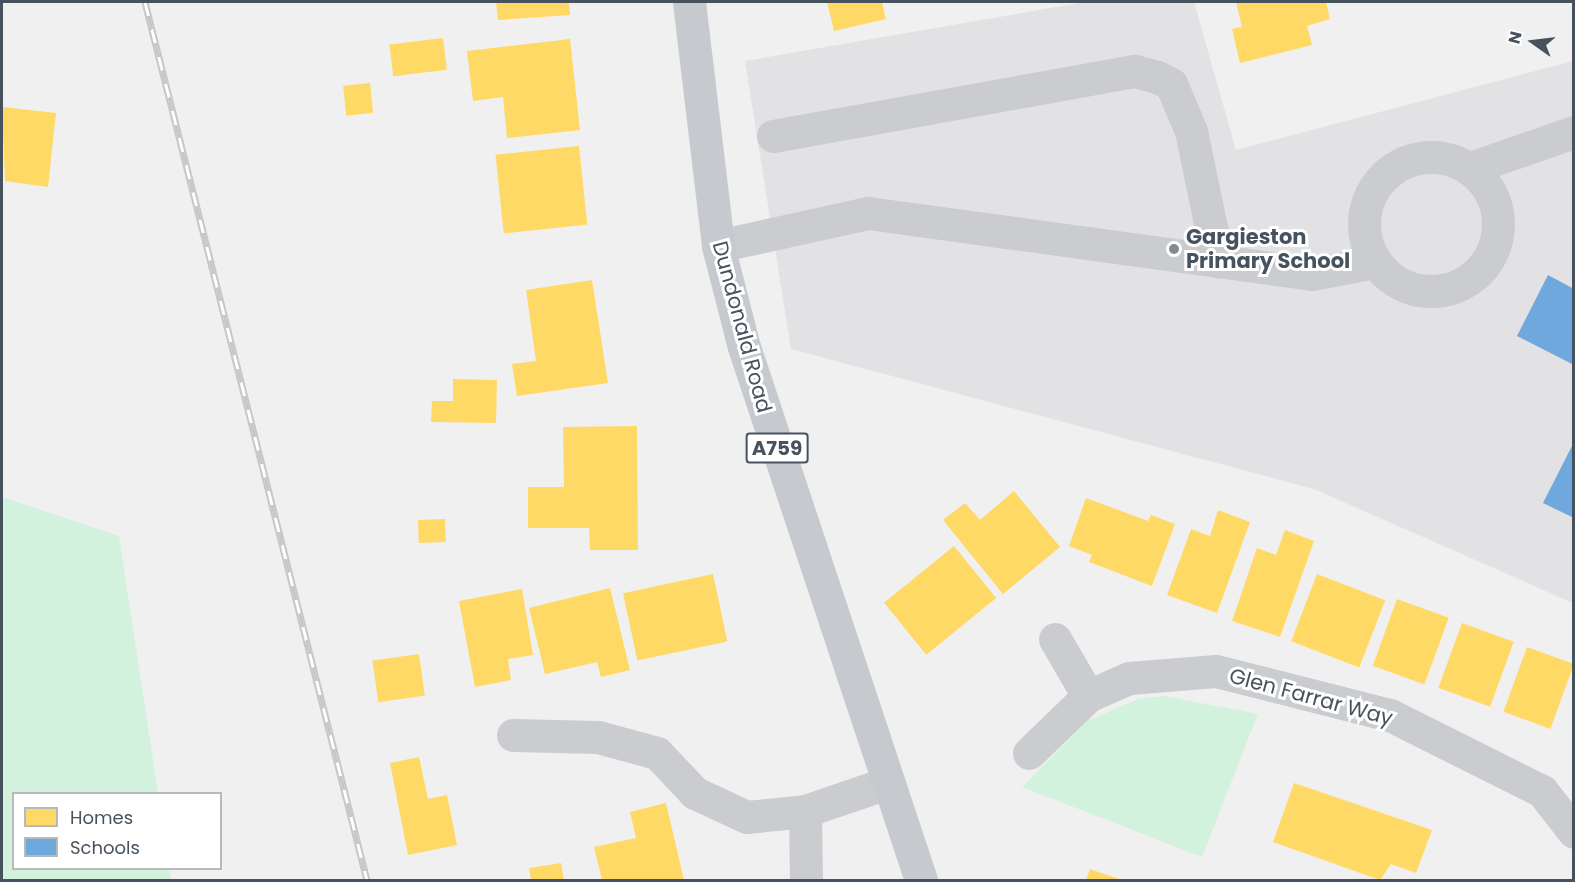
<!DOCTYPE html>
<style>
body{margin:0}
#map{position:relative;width:1575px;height:882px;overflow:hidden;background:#f1f0f0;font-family:Poppins,sans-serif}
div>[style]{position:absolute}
.education>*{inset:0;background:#e2e1e3}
.green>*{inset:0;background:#d3f2de}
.homes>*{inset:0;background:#ffd966;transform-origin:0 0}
.schools>*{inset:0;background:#6fa8dc}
.minor>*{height:33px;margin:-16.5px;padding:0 16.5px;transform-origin:16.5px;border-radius:16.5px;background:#caccd0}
.minor>.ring{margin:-16.5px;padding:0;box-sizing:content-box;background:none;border:33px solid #caccd0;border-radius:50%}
.major>*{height:33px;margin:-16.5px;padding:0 16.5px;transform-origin:16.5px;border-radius:16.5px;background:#c6cace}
.rail>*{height:7px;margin-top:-3.5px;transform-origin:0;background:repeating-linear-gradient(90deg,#fff 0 14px,#c5c7c9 0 28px);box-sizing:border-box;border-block:2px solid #c5c7c9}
.dots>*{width:16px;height:16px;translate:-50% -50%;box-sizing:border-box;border:3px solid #fff;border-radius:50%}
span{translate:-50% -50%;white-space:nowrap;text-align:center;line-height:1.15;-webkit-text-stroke:6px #fff;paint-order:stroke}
.shield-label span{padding:2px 4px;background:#fff;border:2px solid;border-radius:4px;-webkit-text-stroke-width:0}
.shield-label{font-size:20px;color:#46535f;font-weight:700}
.poi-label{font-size:21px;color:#46535f;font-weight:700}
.left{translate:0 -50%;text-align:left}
.street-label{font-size:21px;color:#46535f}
.frame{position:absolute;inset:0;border:3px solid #46535f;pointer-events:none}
.legend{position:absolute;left:12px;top:792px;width:210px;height:78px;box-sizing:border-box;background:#fff;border:2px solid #b5babf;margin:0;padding:8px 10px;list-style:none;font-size:18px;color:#46535f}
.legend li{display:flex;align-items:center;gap:12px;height:30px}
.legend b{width:30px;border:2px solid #b5babf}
.north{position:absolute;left:1503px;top:12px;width:60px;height:60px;-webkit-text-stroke:4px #fff;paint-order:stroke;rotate:284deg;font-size:16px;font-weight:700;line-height:24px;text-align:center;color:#46535f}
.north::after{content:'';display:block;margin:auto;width:21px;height:27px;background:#46535f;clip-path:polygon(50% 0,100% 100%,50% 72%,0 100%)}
</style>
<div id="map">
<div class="education">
<i style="clip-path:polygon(1085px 2px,1194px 2px,1236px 150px,1573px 61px,1573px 603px,1314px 489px,791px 349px,745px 61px)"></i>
</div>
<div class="green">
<i style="clip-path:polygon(2px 497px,119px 536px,158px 793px,14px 794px,14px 868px,169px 869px,171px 880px,2px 880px)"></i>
<i style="clip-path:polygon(1164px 696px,1258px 714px,1202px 857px,1022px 787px,1087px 721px,1138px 699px)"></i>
</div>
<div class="homes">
<i style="clip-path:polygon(496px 2px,569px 2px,570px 15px,498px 20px)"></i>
<i style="clip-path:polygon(827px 2px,882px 2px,886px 19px,834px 31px)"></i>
<i style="clip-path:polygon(1236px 2px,1326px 2px,1330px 19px,1307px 26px,1312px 45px,1240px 63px,1232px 29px,1242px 27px)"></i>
<i style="left:443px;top:38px;width:32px;height:54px;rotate:83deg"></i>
<i style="clip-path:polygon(570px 39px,580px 130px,507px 138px,503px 97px,473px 101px,467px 51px)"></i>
<i style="left:370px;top:83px;width:30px;height:27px;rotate:84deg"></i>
<i style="clip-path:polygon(2px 107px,56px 113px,48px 187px,5px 181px)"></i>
<i style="left:579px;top:146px;width:79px;height:84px;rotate:84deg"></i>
<i style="clip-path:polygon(592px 280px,608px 383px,517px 396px,512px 364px,536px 361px,526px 290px)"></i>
<i style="clip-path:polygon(453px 379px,497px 380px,496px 423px,431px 422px,432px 401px,453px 401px)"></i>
<i style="clip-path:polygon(637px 426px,638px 550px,590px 550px,589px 528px,528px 528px,528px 487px,564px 487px,563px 427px)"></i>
<i style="clip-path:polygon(1014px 491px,1060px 547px,1003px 594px,943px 520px,965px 503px,980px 520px)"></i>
<i style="clip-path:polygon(1086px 498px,1148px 521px,1151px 515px,1175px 524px,1152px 586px,1089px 562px,1092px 555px,1069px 546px)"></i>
<i style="clip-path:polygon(1218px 510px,1250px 522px,1217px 613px,1167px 595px,1191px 529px,1210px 536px)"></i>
<i style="left:445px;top:519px;width:23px;height:27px;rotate:88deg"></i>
<i style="clip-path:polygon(1285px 530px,1314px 541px,1280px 637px,1232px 621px,1257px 548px,1276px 555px)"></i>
<i style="left:954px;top:546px;width:67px;height:90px;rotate:51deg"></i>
<i style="left:713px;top:574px;width:69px;height:92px;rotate:78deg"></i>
<i style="left:1317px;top:574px;width:73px;height:72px;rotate:21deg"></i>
<i style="clip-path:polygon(610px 588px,630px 670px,601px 677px,597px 662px,545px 674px,529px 608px)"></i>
<i style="clip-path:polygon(522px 589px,533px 655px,508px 659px,511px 680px,475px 687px,459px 601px)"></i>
<i style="left:1397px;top:599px;width:55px;height:71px;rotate:20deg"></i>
<i style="left:1462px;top:623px;width:55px;height:69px;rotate:20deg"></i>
<i style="left:1527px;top:647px;width:50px;height:69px;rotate:20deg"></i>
<i style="left:419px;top:654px;width:42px;height:47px;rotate:82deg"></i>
<i style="clip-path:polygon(419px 757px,428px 799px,447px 795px,457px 845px,408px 855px,390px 763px)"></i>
<i style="clip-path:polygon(1294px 783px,1432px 830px,1416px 873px,1391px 864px,1380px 880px,1273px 842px)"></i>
<i style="clip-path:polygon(666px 803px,684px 880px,602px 880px,594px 847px,636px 838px,630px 812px)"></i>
<i style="clip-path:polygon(561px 863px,564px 880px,531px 880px,529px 868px)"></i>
<i style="clip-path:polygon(1090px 869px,1122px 880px,1086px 880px)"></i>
</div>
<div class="schools">
<i style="clip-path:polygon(1548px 275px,1574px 289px,1574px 365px,1517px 336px)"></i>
<i style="clip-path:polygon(1574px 442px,1574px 518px,1543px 503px)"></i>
</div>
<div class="minor">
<i style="left:773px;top:136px;width:368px;rotate:-10.2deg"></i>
<i style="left:1135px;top:71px;width:23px;rotate:15deg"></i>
<i style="left:1157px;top:77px;width:16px;rotate:27deg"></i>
<i style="left:1171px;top:84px;width:51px;rotate:66.9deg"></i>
<i style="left:1191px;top:131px;width:133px;rotate:78.3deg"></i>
<i class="ring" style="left:1364px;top:157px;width:101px;height:101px"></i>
<i style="left:1470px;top:168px;width:110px;rotate:-19.1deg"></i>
<i style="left:718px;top:246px;width:154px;rotate:-12.4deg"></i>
<i style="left:868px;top:213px;width:448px;rotate:7.8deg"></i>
<i style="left:1312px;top:274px;width:64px;rotate:-10.8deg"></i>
<i style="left:1055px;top:639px;width:66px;rotate:59.9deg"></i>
<i style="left:513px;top:735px;width:85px;rotate:1.3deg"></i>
<i style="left:598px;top:737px;width:61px;rotate:15.2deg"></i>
<i style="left:657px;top:753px;width:55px;rotate:46.5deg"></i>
<i style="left:695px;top:793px;width:57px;rotate:24.8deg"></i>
<i style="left:747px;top:817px;width:58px;rotate:-5.9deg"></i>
<i style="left:805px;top:811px;width:87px;rotate:-18.9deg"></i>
<i style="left:1029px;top:753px;width:82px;rotate:-44deg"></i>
<i style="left:1088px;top:696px;width:45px;rotate:-23.7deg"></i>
<i style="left:1129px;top:678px;width:87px;rotate:-4.6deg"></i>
<i style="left:1216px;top:671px;width:179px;rotate:14.2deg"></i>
<i style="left:1390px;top:715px;width:170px;rotate:26.6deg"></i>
<i style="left:1542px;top:791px;width:52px;rotate:52deg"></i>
<i style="left:805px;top:811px;width:69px;rotate:89.2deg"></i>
</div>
<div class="major">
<i style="left:689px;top:2px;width:246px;rotate:83.2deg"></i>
<i style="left:718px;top:246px;width:104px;rotate:75.6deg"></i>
<i style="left:744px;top:347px;width:562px;rotate:71.63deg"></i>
</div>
<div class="rail">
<i style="left:145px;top:2px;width:906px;rotate:75.81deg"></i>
</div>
<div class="dots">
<i style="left:1174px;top:249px;background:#828a92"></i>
</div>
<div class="shield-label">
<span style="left:777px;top:448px">A759</span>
</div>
<div class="poi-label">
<span class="left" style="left:1186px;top:249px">Gargieston<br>Primary School</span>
</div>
<div class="street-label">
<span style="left:742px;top:327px;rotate:75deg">Dundonald Road</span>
<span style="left:1311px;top:697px;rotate:15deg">Glen Farrar Way</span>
</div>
<div class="frame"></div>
<ul class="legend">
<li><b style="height:16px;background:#ffd966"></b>Homes</li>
<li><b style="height:16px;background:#6fa8dc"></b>Schools</li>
</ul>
<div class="north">N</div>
</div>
